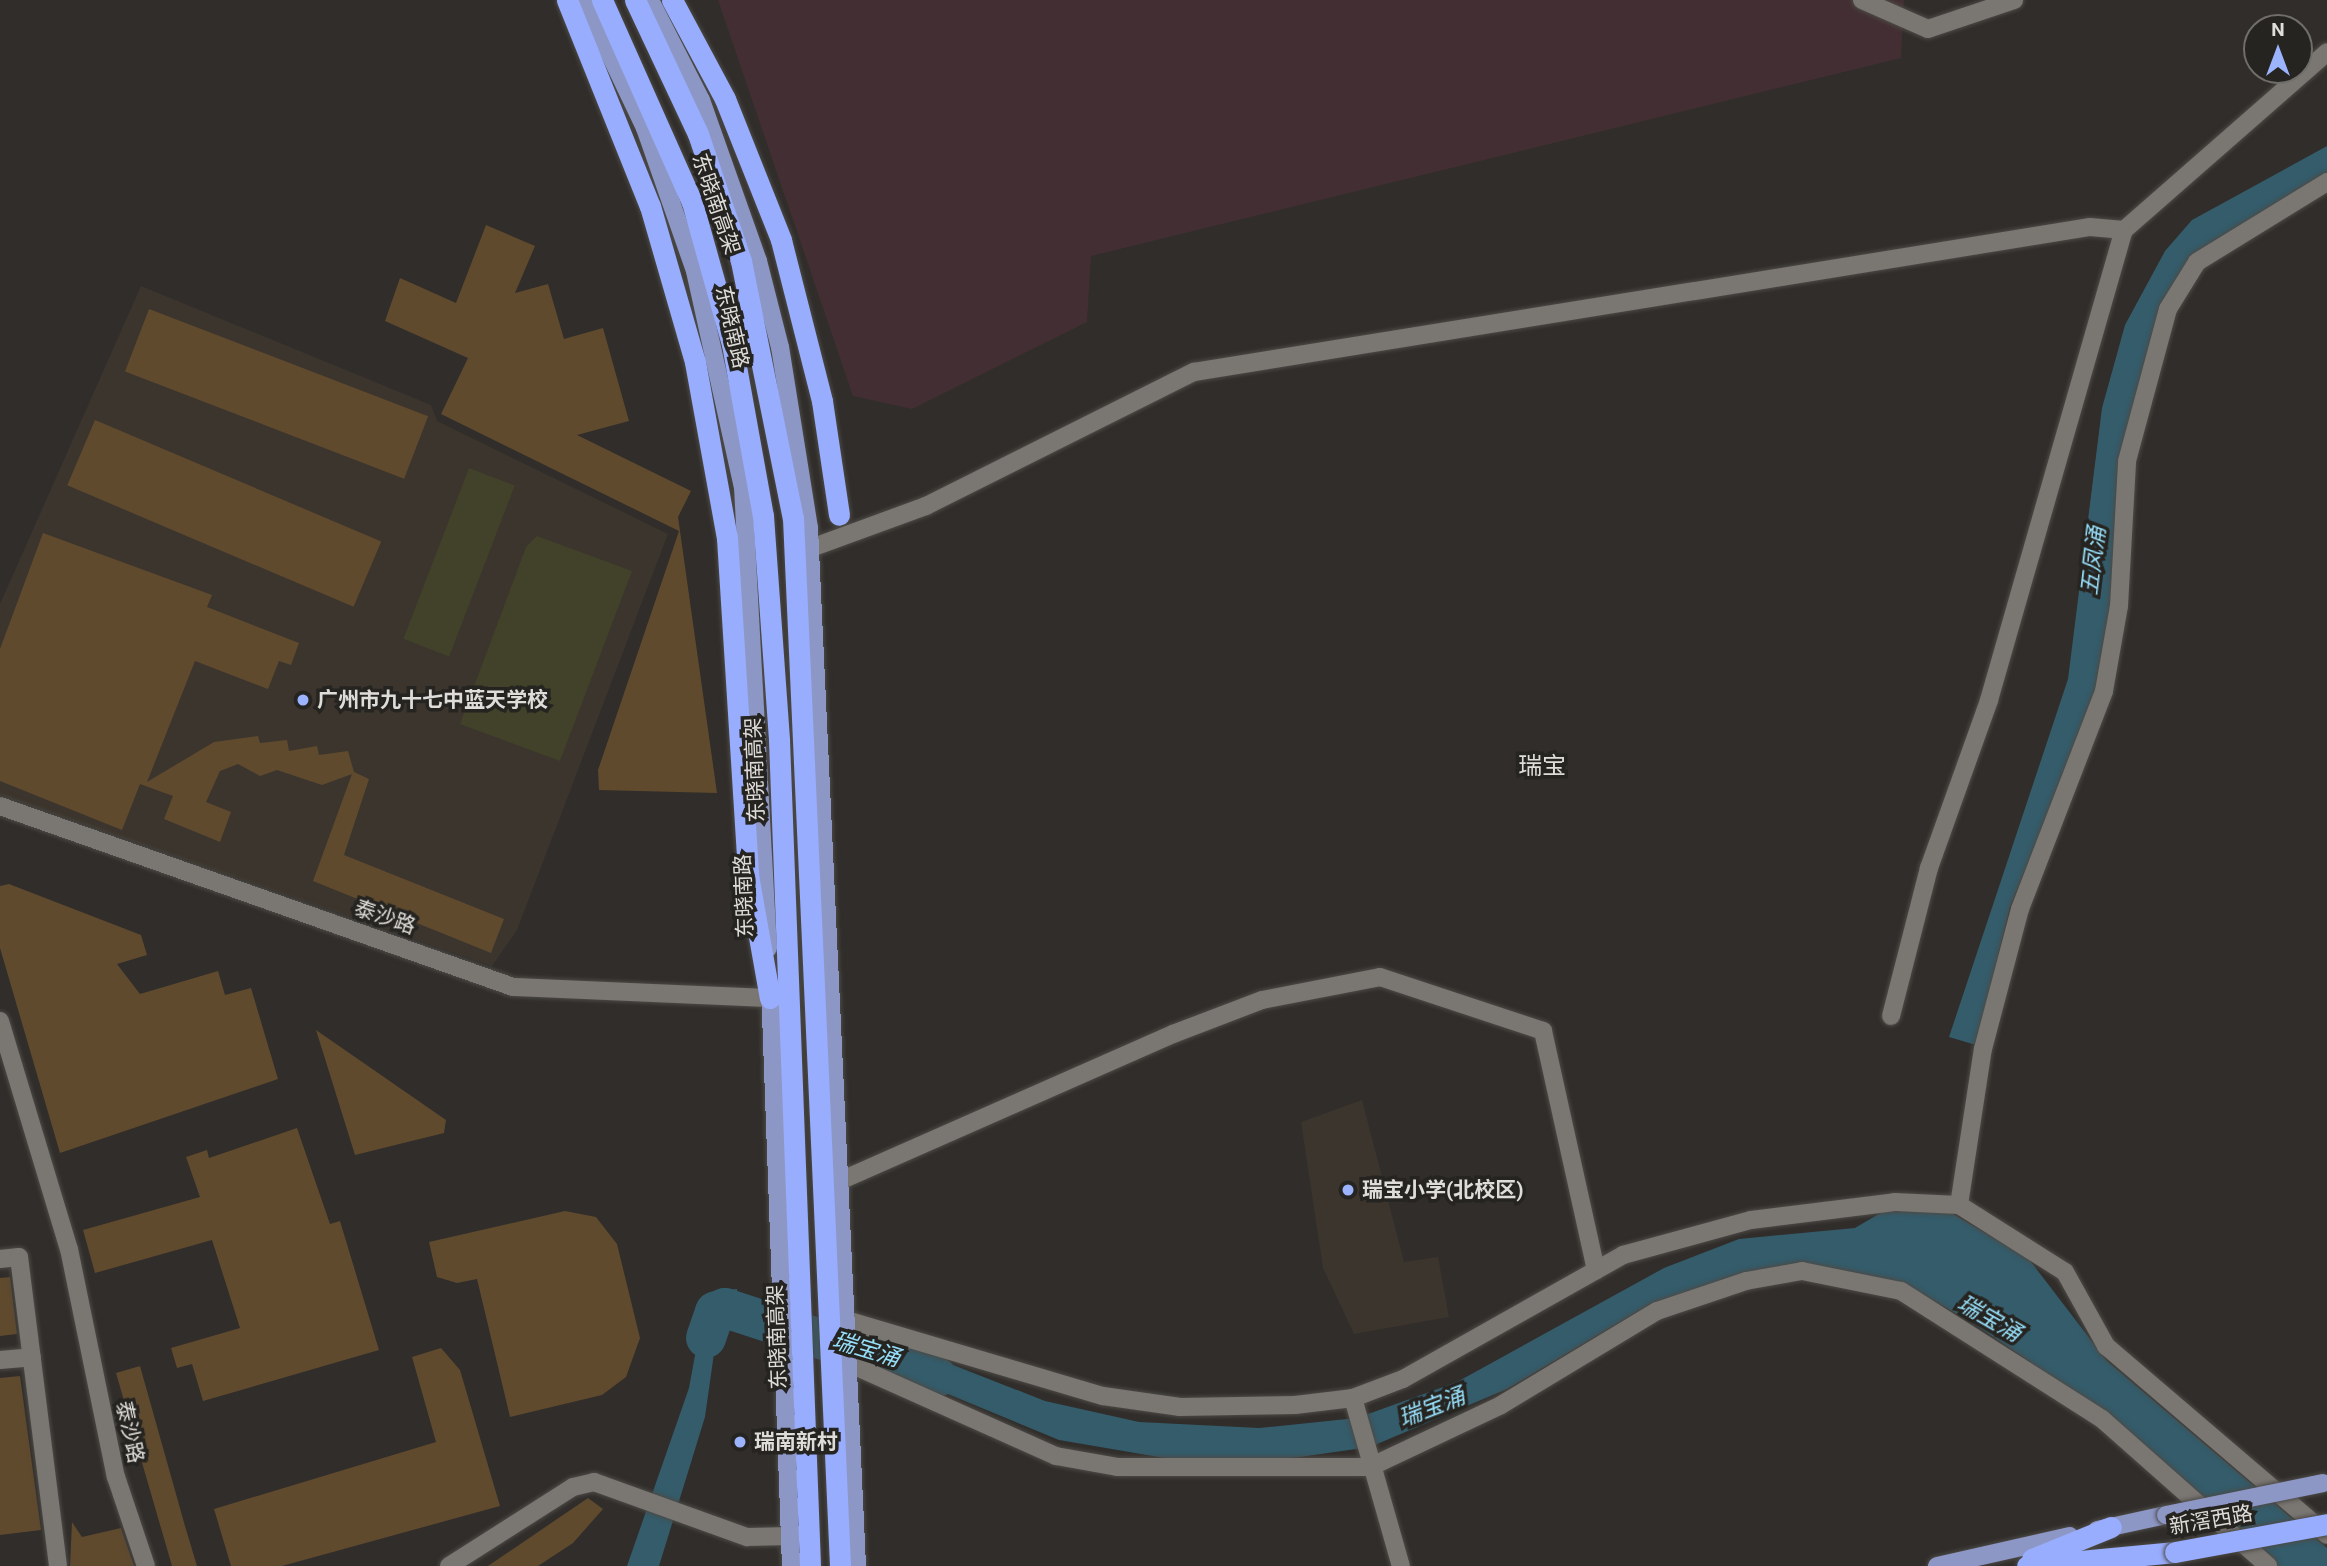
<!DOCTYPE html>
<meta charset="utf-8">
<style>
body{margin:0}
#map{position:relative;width:2327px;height:1566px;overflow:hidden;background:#302d2a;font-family:Roboto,"Noto Sans SC",sans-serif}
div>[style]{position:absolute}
.commercial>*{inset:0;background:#432f33}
.built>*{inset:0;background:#3c352d}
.green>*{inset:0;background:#414229;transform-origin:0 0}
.water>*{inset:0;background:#345c6b}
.river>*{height:40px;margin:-20px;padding:0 20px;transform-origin:20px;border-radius:20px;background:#345c6b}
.building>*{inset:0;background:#5f4a2e;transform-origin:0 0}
.roads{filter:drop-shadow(0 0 2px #4c4a46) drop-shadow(0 0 2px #4c4a46)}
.minor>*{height:18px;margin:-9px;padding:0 9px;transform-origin:9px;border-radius:9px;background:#7a7672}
.major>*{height:18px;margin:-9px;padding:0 9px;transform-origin:9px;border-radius:9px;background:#8d97c6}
.highway>*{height:21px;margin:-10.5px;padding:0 10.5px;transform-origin:10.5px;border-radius:10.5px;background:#99adfe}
.bridges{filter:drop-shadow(0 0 2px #4c4a46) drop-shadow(0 0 2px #4c4a46)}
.major-bridge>*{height:18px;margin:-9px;padding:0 9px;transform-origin:9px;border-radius:9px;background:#8d97c6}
.highway-bridge>*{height:21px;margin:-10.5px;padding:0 10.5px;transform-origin:10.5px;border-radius:10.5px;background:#99adfe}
.dots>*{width:19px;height:19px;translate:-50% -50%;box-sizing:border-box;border:4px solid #262420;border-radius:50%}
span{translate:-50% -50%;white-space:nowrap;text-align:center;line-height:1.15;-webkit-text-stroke:7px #262420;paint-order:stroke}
.street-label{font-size:21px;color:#dfddda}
.poi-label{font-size:21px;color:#dfddda;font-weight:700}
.left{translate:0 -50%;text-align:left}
.water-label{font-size:23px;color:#95ddf8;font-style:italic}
.quarter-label{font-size:24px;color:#dfddda}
.north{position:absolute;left:2243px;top:14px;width:70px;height:70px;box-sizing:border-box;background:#262420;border:2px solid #706e6a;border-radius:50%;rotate:0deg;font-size:19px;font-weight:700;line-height:28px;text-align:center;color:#dfddda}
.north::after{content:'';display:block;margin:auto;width:24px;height:32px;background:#9cb4fd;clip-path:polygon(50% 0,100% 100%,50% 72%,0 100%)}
</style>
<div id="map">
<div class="commercial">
<i style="clip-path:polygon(718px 0,1904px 0,1901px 58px,1091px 256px,1087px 322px,912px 409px,853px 396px)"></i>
</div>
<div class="built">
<i style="clip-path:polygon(141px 286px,431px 405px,437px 421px,668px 534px,517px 930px,492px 966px,0 795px,0 604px)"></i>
<i style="clip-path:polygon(1362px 1100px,1404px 1262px,1438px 1257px,1449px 1317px,1354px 1334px,1323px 1268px,1301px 1122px)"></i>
</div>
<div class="green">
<i style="left:469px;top:468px;width:49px;height:183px;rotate:21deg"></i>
<i style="clip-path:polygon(537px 536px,632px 571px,560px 761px,460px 724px,526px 547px)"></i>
</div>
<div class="water">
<i style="clip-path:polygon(2327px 146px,2327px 172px,2193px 257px,2138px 385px,2100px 689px,2010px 907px,1976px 1045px,1949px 1037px,2068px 679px,2102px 408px,2125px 325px,2165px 251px,2192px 220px)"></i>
<i style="clip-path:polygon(1948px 1211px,2028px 1258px,2107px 1361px,2327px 1548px,2327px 1566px,2278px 1566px,2122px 1425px,1976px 1325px,1903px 1283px,1834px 1268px,1799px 1265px,1746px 1274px,1652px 1303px,1507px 1389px,1370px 1447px,1265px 1462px,1182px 1461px,1059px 1440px,885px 1368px,887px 1339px,1045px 1401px,1139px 1422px,1259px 1428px,1357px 1418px,1457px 1382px,1664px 1268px,1739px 1239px,1855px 1228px,1882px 1212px)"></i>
<i style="clip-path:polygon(737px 1289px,740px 1323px,718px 1325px,705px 1417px,659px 1566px,627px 1566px,689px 1388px,704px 1306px,716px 1291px)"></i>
</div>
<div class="river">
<i style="left:706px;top:1338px;width:28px;rotate:-71deg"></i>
<i style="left:715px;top:1312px;width:11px;rotate:-22deg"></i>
<i style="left:725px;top:1308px;width:223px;rotate:18deg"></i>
</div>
<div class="building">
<i style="clip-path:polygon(486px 225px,535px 246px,515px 293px,548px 284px,564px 339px,603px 328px,629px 421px,577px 435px,691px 491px,678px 517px,717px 793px,599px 790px,598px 770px,679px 531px,441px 414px,468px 358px,385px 321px,400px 278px,456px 303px)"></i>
<i style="left:149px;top:309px;width:299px;height:67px;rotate:21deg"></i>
<i style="left:95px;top:420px;width:311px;height:71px;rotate:23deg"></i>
<i style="clip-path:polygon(43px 533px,212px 595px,207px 607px,299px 643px,291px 665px,279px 661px,268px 689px,195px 661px,147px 782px,214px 742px,258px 736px,260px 743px,287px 740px,289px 751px,317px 746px,319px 755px,348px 751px,354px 772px,369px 779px,344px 855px,504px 919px,491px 953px,313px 881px,352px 774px,322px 785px,277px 770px,260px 776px,238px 764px,220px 771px,206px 802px,231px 812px,220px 842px,164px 819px,173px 796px,140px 784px,122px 830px,0 781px,0 649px)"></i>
<i style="clip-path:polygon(9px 884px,141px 935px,147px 955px,117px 964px,140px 994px,218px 971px,225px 995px,251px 988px,278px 1079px,60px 1153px,0 948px,0 886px)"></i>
<i style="clip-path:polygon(316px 1030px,446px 1120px,444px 1133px,355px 1155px)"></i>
<i style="clip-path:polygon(297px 1128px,330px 1224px,340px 1221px,379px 1350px,203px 1401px,192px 1364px,177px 1368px,171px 1348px,240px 1328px,212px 1240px,95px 1273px,83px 1230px,200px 1197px,186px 1157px,207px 1150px,209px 1158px)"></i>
<i style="clip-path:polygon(565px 1211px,596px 1217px,617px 1244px,640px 1338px,626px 1377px,602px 1395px,510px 1417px,477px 1279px,457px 1283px,437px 1277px,429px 1242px)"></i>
<i style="clip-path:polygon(10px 1277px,17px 1334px,0 1336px,0 1278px)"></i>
<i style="clip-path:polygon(441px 1348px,460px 1370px,500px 1506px,282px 1566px,231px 1566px,214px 1509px,436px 1442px,412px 1357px)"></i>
<i style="clip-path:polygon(140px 1366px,185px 1526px,197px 1566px,172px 1566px,116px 1373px)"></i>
<i style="clip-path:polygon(20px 1376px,41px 1530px,0 1535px,0 1378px)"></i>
<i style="clip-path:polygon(588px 1498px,603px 1509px,573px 1543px,538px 1566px,488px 1566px)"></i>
<i style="clip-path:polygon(72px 1522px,82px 1537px,121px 1528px,134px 1566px,70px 1566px)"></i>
</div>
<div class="roads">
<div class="minor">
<i style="left:1862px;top:0;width:72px;rotate:23.7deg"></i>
<i style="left:1928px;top:29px;width:91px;rotate:-18.6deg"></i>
<i style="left:811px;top:548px;width:122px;rotate:-20.1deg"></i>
<i style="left:926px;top:506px;width:300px;rotate:-26.6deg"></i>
<i style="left:1194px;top:372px;width:908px;rotate:-9.19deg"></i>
<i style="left:2090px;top:227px;width:34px;rotate:5deg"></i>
<i style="left:0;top:806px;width:544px;rotate:19.43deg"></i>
<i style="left:513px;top:987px;width:257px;rotate:2.5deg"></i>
<i style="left:1891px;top:1016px;width:153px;rotate:-75.6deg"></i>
<i style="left:1929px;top:868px;width:178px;rotate:-70.3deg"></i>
<i style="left:1989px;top:700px;width:489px;rotate:-74deg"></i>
<i style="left:2124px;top:230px;width:270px;rotate:-41.2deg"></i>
<i style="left:0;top:1021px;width:238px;rotate:73.2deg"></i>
<i style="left:69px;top:1249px;width:233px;rotate:78.4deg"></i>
<i style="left:116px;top:1477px;width:94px;rotate:71.4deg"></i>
<i style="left:842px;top:1180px;width:362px;rotate:-23.8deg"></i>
<i style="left:1173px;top:1034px;width:95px;rotate:-20.9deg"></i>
<i style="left:1262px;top:1000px;width:120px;rotate:-11deg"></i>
<i style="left:1380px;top:977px;width:172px;rotate:18.3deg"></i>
<i style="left:1543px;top:1031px;width:245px;rotate:77.5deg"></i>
<i style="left:1959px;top:1205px;width:125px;rotate:32.3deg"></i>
<i style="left:2065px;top:1272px;width:85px;rotate:61deg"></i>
<i style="left:2106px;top:1346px;width:291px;rotate:40.5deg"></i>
<i style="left:0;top:1259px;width:19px;rotate:-6deg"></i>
<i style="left:19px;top:1257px;width:311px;rotate:82.8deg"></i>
<i style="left:846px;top:1320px;width:268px;rotate:16.5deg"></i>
<i style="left:1103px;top:1396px;width:78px;rotate:8.1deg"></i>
<i style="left:1180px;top:1407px;width:115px;rotate:-1deg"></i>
<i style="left:1295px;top:1405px;width:58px;rotate:-6.9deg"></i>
<i style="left:1353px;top:1398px;width:53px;rotate:-20.8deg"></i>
<i style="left:1403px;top:1379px;width:253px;rotate:-29.4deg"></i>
<i style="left:1623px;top:1255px;width:133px;rotate:-15.3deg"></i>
<i style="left:1751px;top:1220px;width:145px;rotate:-7.1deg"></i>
<i style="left:1895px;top:1202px;width:64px;rotate:2.7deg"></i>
<i style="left:1959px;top:1205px;width:158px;rotate:-81.3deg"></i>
<i style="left:1983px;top:1049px;width:145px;rotate:-75.2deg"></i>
<i style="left:2020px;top:909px;width:234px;rotate:-68.9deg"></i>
<i style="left:2104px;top:691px;width:86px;rotate:-80deg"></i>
<i style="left:2119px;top:606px;width:145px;rotate:-86.8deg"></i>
<i style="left:2127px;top:461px;width:157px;rotate:-74.9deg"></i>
<i style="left:2168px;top:309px;width:55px;rotate:-58.3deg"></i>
<i style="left:2197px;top:262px;width:153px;rotate:-31.6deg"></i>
<i style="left:0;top:1360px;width:32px;rotate:-5deg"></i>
<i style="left:848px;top:1363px;width:228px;rotate:24.1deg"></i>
<i style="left:1056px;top:1456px;width:62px;rotate:10.2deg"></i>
<i style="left:1117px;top:1467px;width:253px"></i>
<i style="left:1370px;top:1467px;width:145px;rotate:-25.3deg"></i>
<i style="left:1501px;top:1405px;width:182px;rotate:-31.1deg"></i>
<i style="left:1657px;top:1311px;width:94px;rotate:-18.6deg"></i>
<i style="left:1746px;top:1281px;width:57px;rotate:-10.1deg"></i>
<i style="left:1802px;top:1271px;width:101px;rotate:11.4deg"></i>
<i style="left:1901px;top:1291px;width:238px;rotate:32.5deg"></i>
<i style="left:2102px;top:1419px;width:222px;rotate:41.5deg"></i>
<i style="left:1353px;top:1398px;width:175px;rotate:74.1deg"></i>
<i style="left:449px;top:1566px;width:147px;rotate:-32.5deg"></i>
<i style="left:573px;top:1487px;width:22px;rotate:-13deg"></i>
<i style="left:594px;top:1482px;width:163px;rotate:19.8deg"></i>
<i style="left:747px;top:1537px;width:43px;rotate:-1.3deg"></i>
</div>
<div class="major">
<i style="left:584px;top:0;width:142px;rotate:64.5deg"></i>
<i style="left:645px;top:128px;width:151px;rotate:70.7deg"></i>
<i style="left:695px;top:271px;width:221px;rotate:77.5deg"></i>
<i style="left:743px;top:487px;width:462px;rotate:86.9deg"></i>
<i style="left:650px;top:0;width:112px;rotate:63deg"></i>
<i style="left:701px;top:100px;width:171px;rotate:70.5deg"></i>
<i style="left:758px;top:261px;width:89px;rotate:75.7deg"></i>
<i style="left:780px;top:347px;width:183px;rotate:80.9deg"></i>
<i style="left:809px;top:528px;width:1039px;rotate:87.35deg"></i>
<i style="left:770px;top:986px;width:580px;rotate:87.93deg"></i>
<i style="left:2097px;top:1530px;width:71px;rotate:-12.3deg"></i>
<i style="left:1937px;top:1566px;width:136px;rotate:-12.7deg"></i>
</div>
<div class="highway">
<i style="left:567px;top:0;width:222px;rotate:68.1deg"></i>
<i style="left:650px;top:206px;width:162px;rotate:73.9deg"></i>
<i style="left:695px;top:362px;width:179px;rotate:79.7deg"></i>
<i style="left:727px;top:538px;width:338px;rotate:86.4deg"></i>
<i style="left:748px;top:875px;width:125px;rotate:79.9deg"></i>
<i style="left:602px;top:0;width:221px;rotate:66deg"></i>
<i style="left:692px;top:202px;width:148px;rotate:74.3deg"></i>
<i style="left:732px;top:344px;width:175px;rotate:79.8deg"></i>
<i style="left:763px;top:516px;width:225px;rotate:85.9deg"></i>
<i style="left:779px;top:740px;width:827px;rotate:87.85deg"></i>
<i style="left:635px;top:0;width:148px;rotate:64.8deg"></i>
<i style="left:698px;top:134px;width:134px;rotate:71.3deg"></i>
<i style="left:741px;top:261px;width:262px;rotate:78.6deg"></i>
<i style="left:793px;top:518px;width:1049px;rotate:87.43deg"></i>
<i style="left:672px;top:0;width:112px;rotate:61.8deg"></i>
<i style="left:725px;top:99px;width:152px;rotate:68.3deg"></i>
<i style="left:781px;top:240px;width:166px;rotate:75.7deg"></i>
<i style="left:822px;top:401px;width:115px;rotate:81.5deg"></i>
<i style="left:2032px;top:1559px;width:85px;rotate:-22.1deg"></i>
<i style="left:2027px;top:1566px;width:149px;rotate:-5.4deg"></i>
</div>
</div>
<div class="bridges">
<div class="major-bridge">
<i style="left:2166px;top:1515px;width:160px;rotate:-11.5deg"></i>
</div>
<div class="highway-bridge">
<i style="left:2175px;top:1552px;width:155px;rotate:-10.4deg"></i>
</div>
</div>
<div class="dots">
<i style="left:303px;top:700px;background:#9cb4fd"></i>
<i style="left:1348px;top:1190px;background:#9cb4fd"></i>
<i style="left:740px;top:1442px;background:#9cb4fd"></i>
</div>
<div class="street-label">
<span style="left:716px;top:204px;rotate:71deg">东晓南高架</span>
<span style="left:732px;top:327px;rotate:77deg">东晓南路</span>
<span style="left:755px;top:770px;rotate:-92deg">东晓南高架</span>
<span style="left:744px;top:896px;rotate:-92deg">东晓南路</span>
<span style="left:385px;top:917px;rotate:19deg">泰沙路</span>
<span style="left:777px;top:1337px;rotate:-92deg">东晓南高架</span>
<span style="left:130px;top:1432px;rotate:78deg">泰沙路</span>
<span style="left:2211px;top:1520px;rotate:-10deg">新滘西路</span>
</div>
<div class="poi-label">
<span class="left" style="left:317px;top:700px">广州市九十七中蓝天学校</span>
<span class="left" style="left:1362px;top:1190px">瑞宝小学(北校区)</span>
<span class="left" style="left:754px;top:1442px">瑞南新村</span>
</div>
<div class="water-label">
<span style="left:2094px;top:561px;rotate:-83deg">五凤涌</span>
<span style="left:1989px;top:1319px;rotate:30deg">瑞宝涌</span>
<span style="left:866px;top:1350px;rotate:17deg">瑞宝涌</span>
<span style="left:1432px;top:1408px;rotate:-21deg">瑞宝涌</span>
</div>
<div class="quarter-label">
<span style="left:1542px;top:767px">瑞宝</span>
</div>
<div class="north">N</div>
</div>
